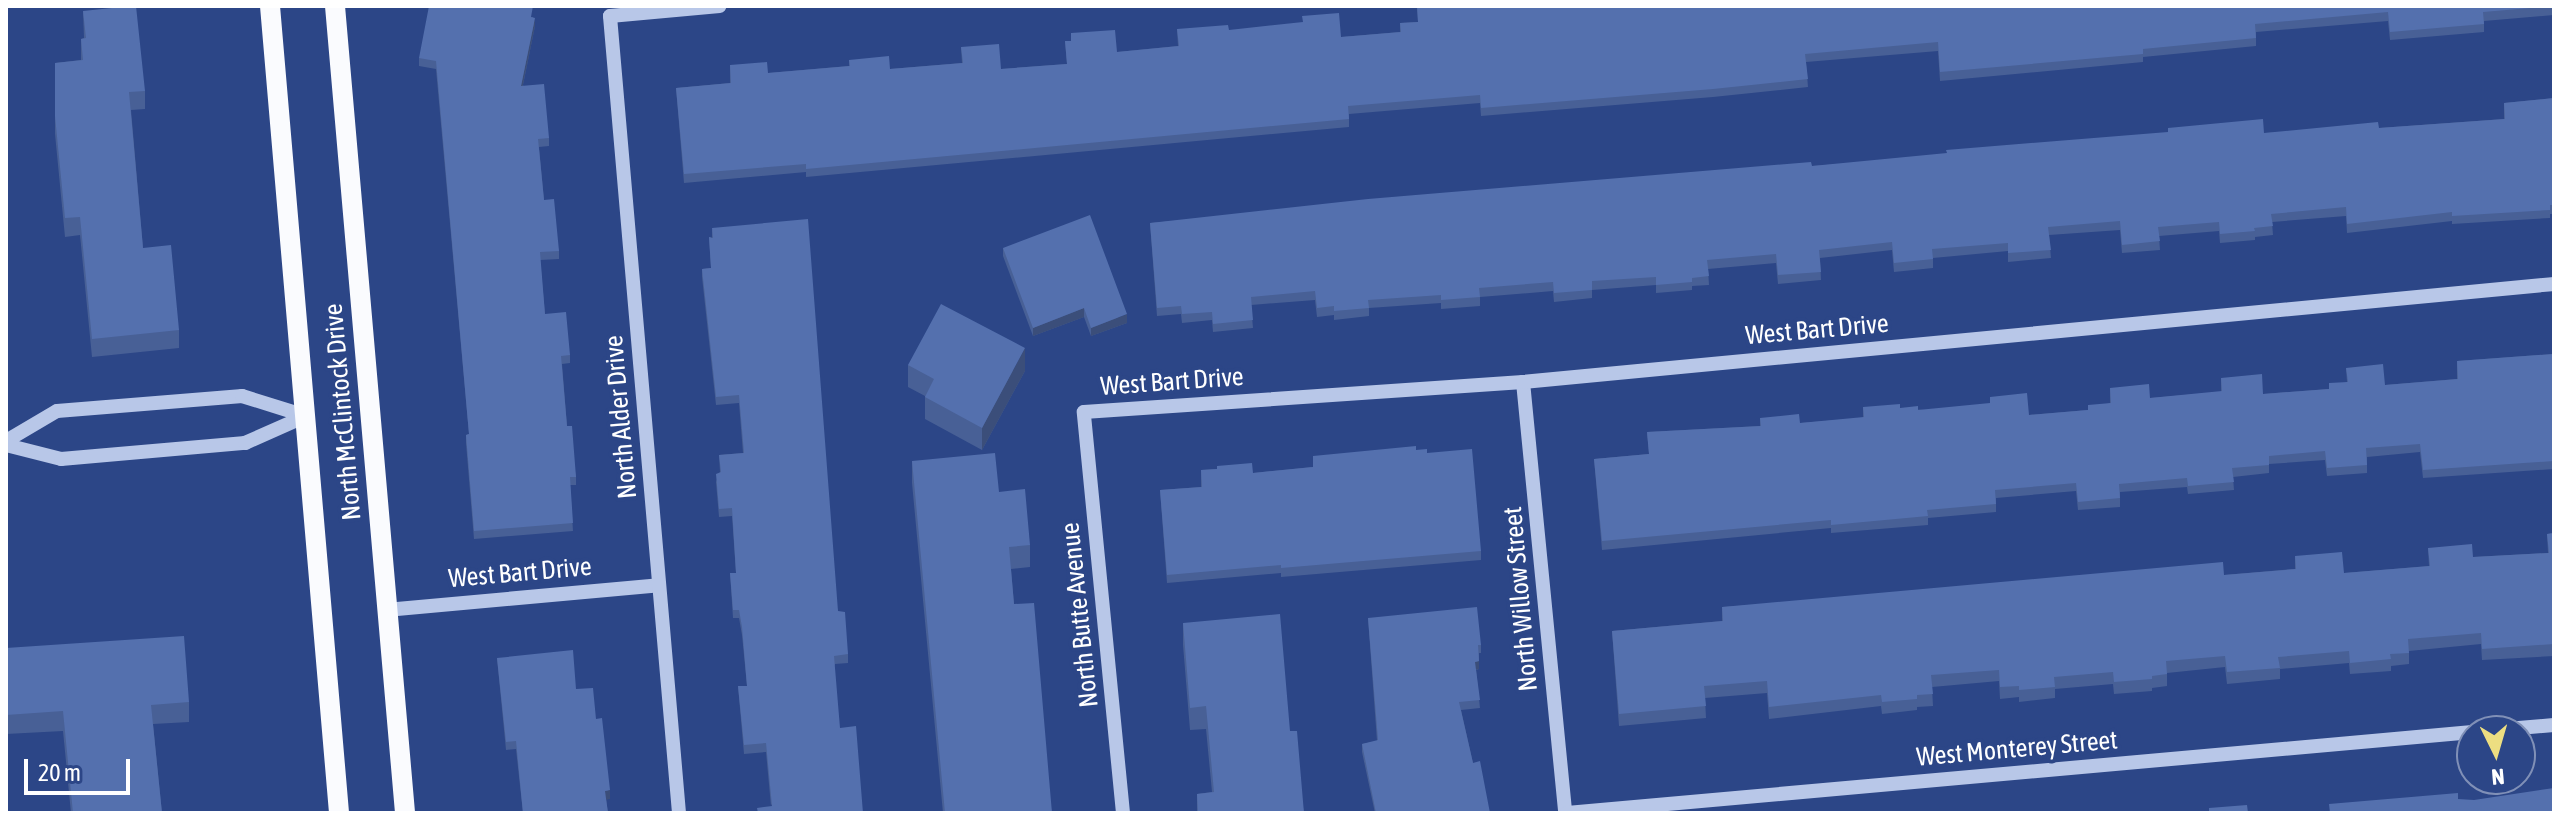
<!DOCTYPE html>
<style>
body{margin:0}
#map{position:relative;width:2560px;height:819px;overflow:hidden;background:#2c4687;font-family:"Asap Condensed",sans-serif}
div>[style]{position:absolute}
.minor>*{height:14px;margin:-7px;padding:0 7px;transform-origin:7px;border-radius:7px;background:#b8c7e8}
.major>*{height:20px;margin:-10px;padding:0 10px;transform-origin:10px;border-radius:10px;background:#fafbfe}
.wall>*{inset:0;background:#486096}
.shaded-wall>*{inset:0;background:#3b4e7a}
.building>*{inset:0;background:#5470ae}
span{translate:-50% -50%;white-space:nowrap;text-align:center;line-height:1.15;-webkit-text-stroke:8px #2c4687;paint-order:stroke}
.street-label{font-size:26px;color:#fff}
.frame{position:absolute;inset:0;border:8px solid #fff;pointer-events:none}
.north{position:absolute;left:2456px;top:715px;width:80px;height:80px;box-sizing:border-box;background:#2c4687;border:2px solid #8090b7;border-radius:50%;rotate:175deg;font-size:22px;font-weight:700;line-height:32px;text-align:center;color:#fff}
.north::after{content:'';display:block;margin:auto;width:28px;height:36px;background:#edde81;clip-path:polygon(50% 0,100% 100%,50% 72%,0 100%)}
.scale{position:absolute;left:24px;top:759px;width:106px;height:36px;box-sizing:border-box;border:4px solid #fff;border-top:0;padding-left:10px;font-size:24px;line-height:28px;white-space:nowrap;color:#fff;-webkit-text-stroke:6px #2c4687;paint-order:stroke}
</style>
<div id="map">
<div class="minor">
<i style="left:1523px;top:382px;width:433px;rotate:84.4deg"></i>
<i style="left:6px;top:441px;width:59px;rotate:-30.5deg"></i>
<i style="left:57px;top:411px;width:186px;rotate:-4.6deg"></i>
<i style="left:242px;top:396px;width:67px;rotate:17.4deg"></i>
<i style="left:6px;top:445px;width:57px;rotate:14.3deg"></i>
<i style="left:61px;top:459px;width:185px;rotate:-5deg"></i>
<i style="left:245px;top:443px;width:67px;rotate:-23.9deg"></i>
<i style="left:386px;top:610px;width:274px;rotate:-5.2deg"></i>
<i style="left:2483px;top:731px;width:71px;rotate:-4.8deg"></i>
<i style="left:679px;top:813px;width:800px;rotate:-94.95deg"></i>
<i style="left:610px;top:16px;width:110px;rotate:-5.2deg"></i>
<i style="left:1123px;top:813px;width:403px;rotate:-95.6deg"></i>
<i style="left:1084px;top:412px;width:440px;rotate:-3.9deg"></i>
<i style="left:1523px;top:382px;width:1036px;rotate:-5.43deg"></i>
<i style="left:1567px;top:813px;width:909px;rotate:-5.11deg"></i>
</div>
<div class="major">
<i style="left:270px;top:6px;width:810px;rotate:85.11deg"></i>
<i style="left:335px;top:6px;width:810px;rotate:85.04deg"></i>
</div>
<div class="wall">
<i style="clip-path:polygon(1417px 6px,2554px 6px,2554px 15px,2484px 21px,2484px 32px,2390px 40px,2388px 21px,2256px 32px,2256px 46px,2143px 57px,2143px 62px,1940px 81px,1938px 51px,1806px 62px,1808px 87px,1713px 97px,1481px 116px,1480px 103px,1349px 114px,1349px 127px,806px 177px,806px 172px,684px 183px,676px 88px,730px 83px,730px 65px,768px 73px,849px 66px,849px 60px,890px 69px,962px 63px,961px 47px,1001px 69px,1067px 64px,1065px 41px,1071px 41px,1071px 33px,1117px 52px,1178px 46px,1177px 29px,1229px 30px,1341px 37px,1400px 32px,1400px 23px,1418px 22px)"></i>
<i style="clip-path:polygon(83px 11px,145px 91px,145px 109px,131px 110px,143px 248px,179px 330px,179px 348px,92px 357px,80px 235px,65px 237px,55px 134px,55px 63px,81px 60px,81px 39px,84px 38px)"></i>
<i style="clip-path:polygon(533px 17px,535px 26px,523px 85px,549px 138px,549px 146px,539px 147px,544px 200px,559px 251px,559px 259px,540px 260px,545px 314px,570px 355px,570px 363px,562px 364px,567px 426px,576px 477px,576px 485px,570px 485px,573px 531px,474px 539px,466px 443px,466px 435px,469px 434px,436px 69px,419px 66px,419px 58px)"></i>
<i style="clip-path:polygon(2554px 98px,2554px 214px,2550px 214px,2550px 218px,2452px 224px,2452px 221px,2347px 233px,2346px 216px,2272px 222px,2273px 235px,2255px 237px,2255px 240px,2220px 243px,2219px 231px,2159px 236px,2160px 250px,2122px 253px,2120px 230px,2049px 235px,2051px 258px,2008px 262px,2008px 251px,1933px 258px,1933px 268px,1894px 272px,1892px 250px,1820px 258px,1821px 280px,1778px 284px,1776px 263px,1708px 269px,1709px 285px,1692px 286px,1692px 290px,1656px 293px,1656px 285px,1592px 290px,1592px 298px,1554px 302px,1553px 291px,1480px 297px,1480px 306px,1441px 309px,1441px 303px,1369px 308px,1369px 316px,1334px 320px,1334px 315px,1317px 317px,1315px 300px,1251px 305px,1253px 328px,1213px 332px,1212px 320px,1182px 323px,1181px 314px,1157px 316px,1150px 223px,1812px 166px,2264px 133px,2379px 128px,2504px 119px,2504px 103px)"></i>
<i style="clip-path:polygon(712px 228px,838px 611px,848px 654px,848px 663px,835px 664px,771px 806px,766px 752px,744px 754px,738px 686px,747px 686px,742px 635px,739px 618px,733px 618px,730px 573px,736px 573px,732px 516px,719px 517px,716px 482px,720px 472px,719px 455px,743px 453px,739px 403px,716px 405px,702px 277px,702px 269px,711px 268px,709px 237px,712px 238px)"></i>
<i style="clip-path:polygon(1003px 248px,1127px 323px,1091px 336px,1084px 317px,1033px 336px,1003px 256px)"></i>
<i style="clip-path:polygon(2554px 354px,2554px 469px,2423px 478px,2420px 452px,2367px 457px,2367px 473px,2327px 476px,2325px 460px,2269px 464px,2269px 473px,2233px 477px,2234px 490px,2188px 494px,2187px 487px,2120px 492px,2120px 507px,2078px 510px,2076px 491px,1996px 498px,1996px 512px,1928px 518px,1928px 525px,1831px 533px,1831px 528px,1602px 550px,1594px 459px,1649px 454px,1647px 432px,1760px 426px,1760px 418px,1800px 423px,1863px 418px,1863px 407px,2029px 415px,2088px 410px,2110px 403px,2110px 388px,2150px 398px,2221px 392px,2221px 378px,2263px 394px,2329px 389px,2347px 382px,2346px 368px,2385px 385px,2457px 379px,2457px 361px)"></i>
<i style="clip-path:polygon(908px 365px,1025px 371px,982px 450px,925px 419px,925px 396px,908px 387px)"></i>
<i style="clip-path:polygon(1416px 450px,1427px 453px,1481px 551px,1481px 560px,1281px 577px,1281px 573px,1167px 583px,1160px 490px,1201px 487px,1201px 470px,1217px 469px,1253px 473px,1313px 467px)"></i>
<i style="clip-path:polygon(912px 461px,999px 492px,1030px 545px,1030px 567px,1011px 569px,1014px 604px,1052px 813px,943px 813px,912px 483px)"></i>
<i style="clip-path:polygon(2554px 533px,2554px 656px,2482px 660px,2481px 644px,2409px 651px,2409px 664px,2391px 666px,2391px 671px,2350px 674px,2349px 663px,2280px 669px,2280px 679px,2227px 684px,2225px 667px,2167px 673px,2167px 686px,2152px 688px,2152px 691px,2114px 694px,2113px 684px,2055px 689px,2055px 698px,2019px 702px,2019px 697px,2000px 699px,1999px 681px,1932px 687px,1933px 706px,1917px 707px,1917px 710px,1882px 714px,1881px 706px,1769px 719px,1767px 693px,1705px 698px,1706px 718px,1619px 726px,1612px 631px,1722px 621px,1722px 607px,2224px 575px,2295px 569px,2295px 556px,2344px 573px,2429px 566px,2428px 548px,2473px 557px,2548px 553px,2547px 534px)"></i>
<i style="clip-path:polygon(1368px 618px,1481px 645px,1481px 653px,1479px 653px,1479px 669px,1476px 670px,1480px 708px,1461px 710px,1473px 763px,1490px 813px,1375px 813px,1362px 752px,1362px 744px,1377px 741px)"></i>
<i style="clip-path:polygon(1183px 623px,1290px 731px,1304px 813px,1197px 813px,1197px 794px,1212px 792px,1206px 729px,1190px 730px,1183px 645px)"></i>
<i style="clip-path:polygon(6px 648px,189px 702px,189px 722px,153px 724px,162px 813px,71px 813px,63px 731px,6px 734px)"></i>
<i style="clip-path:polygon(497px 658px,576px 689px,596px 719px,610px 799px,606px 799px,608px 813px,523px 813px,516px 749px,506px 750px)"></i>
</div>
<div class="shaded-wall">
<i style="clip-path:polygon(535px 18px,535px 26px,521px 94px,521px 86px)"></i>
<i style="clip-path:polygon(1084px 308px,1084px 317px,1033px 336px,1033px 328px)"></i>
<i style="clip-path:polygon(1127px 314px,1127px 323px,1091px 336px,1091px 328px)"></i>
<i style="clip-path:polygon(1025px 348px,1025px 371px,982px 450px,982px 428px)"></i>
<i style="clip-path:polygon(1479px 661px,1479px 669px,1475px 670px,1475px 662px)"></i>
<i style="clip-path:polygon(610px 790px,610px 799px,605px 800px,605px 791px)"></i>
</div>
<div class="building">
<i style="clip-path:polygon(131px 6px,136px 6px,145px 91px,129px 92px,143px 248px,171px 245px,179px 330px,92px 339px,80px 217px,65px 218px,55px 116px,55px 63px,83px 60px,81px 39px,86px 38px,83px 11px)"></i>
<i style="clip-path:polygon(429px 6px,533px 6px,531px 17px,535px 18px,521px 86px,544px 84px,549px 138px,538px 139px,544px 200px,554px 199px,559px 251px,540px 252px,545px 314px,566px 312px,570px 355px,561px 356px,567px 426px,572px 426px,576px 477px,570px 477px,573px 523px,474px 531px,466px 435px,469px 434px,436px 61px,419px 58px)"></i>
<i style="clip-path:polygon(1417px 6px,2554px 6px,2483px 12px,2484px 24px,2390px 32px,2388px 12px,2255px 24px,2256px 38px,2143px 49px,2143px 54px,1940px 72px,1938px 42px,1805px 54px,1808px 79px,1713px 89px,1481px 108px,1480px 95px,1348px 106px,1349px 119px,806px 169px,806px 164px,684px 174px,676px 88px,731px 83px,730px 65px,767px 62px,768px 73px,850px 66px,849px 60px,889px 56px,890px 69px,963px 63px,961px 47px,999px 44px,1001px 69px,1067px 64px,1065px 41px,1071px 41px,1071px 33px,1115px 30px,1117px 52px,1179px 46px,1177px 29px,1228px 25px,1229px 30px,1303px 22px,1302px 16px,1339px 13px,1341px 37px,1401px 32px,1400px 23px,1418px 22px)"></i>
<i style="clip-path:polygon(2554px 98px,2554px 205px,2550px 205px,2550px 210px,2452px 216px,2452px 212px,2347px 224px,2346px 207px,2271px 214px,2273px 226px,2254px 228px,2255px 231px,2220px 234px,2219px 222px,2158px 227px,2160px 241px,2122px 245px,2120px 221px,2048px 227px,2051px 250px,2008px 253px,2008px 243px,1932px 249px,1933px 259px,1894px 263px,1892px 242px,1819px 250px,1821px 272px,1778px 275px,1776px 254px,1707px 260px,1709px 276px,1692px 278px,1692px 282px,1656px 285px,1656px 277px,1592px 281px,1592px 290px,1554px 293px,1553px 282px,1479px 288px,1480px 297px,1441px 300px,1441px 295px,1368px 300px,1369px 308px,1334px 311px,1334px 306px,1317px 308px,1315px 291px,1251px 297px,1253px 320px,1213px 324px,1212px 312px,1182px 314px,1181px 306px,1157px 308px,1150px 223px,1368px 199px,1811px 162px,1812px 166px,1947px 153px,1946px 150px,2168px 132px,2168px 128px,2263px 119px,2264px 133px,2378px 122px,2379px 128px,2505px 119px,2504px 103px)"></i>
<i style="clip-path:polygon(1090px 215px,1127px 314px,1091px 328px,1084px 308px,1033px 328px,1003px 248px)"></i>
<i style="clip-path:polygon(808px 219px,838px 611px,845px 612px,848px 654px,834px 656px,840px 728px,856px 726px,863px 813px,758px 813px,757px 808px,772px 806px,766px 743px,744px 745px,738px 686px,747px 686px,742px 627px,739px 610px,733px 610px,730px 573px,736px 573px,732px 508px,719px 509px,716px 474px,721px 472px,719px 455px,744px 453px,739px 395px,716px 397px,702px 269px,711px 268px,709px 237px,713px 238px,712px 228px)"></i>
<i style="clip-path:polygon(941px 304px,1025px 348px,982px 428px,925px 397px,934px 379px,908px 365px)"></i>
<i style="clip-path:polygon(2554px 354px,2554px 461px,2423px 470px,2420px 444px,2366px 448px,2367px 465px,2327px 468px,2325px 451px,2269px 456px,2269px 465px,2232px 468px,2234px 482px,2188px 486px,2187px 478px,2119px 484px,2120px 498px,2078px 502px,2076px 483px,1995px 490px,1996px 504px,1927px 510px,1928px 516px,1831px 525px,1831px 520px,1602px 541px,1594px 459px,1649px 454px,1647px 432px,1761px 426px,1760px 418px,1799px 414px,1800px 423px,1864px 417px,1863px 407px,1900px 404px,1900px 408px,1918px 406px,1918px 410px,1990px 403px,1990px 397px,2027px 393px,2029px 415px,2088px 410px,2088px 405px,2111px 403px,2110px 388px,2149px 384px,2150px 398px,2222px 391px,2221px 378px,2262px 374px,2263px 394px,2329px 389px,2329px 383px,2348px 382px,2346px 368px,2383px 364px,2385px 385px,2458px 379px,2457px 361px)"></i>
<i style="clip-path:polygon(1416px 446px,1416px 450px,1427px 449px,1427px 453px,1472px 449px,1481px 551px,1281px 568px,1281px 565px,1167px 575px,1160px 490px,1202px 487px,1201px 470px,1217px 469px,1217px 466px,1252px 463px,1253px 473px,1313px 467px,1313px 456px)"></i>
<i style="clip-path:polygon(995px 453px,999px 492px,1025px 489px,1030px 545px,1009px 547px,1014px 604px,1034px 603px,1052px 813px,945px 813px,912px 461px)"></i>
<i style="clip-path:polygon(2554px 533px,2554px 644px,2482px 649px,2481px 633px,2408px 639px,2409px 653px,2390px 654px,2391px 659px,2350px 663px,2349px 651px,2278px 657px,2280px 668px,2227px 672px,2225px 656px,2166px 661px,2167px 674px,2152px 676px,2152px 679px,2114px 682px,2113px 672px,2054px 677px,2055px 687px,2019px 690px,2019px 686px,2000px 687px,1999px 670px,1931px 675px,1933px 694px,1917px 695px,1917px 699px,1882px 702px,1881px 695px,1769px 707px,1767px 681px,1704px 686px,1706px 706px,1619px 714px,1612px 631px,1723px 621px,1722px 607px,2223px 562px,2224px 575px,2296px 569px,2295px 556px,2342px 552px,2344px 573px,2430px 566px,2428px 548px,2472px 544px,2473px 557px,2549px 553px,2547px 534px)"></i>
<i style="clip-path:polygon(1477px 607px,1481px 645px,1478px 645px,1479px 661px,1475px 662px,1480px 700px,1459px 702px,1473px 763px,1480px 761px,1490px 813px,1376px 813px,1362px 744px,1378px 740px,1368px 618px)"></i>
<i style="clip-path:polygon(1280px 614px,1290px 731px,1297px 731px,1304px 813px,1198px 813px,1197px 794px,1214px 792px,1206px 706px,1190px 708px,1183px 623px)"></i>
<i style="clip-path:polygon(184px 636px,189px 702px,151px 705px,162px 813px,73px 813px,63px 711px,6px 715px,6px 648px)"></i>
<i style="clip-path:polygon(573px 650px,576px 689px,593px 688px,596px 719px,602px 718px,610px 790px,605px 791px,608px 813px,523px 813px,516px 741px,506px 742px,497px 658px)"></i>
<i style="clip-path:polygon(2554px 788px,2554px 813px,2330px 813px,2329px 804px,2458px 793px,2458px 799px,2474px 800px)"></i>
<i style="clip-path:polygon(2247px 805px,2248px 813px,2209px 813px,2209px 808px)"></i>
</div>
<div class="street-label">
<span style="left:1817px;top:330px;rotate:-5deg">West Bart Drive</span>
<span style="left:1172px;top:382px;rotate:-4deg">West Bart Drive</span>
<span style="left:343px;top:412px;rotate:-95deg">North McClintock Drive</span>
<span style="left:621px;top:417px;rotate:-95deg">North Alder Drive</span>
<span style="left:520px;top:573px;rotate:-5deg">West Bart Drive</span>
<span style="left:1521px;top:599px;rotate:-95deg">North Willow Street</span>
<span style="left:1080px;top:615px;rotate:-96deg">North Butte Avenue</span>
<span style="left:2017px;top:749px;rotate:-5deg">West Monterey Street</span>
</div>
<div class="frame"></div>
<div class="north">N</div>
<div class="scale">20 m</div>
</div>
